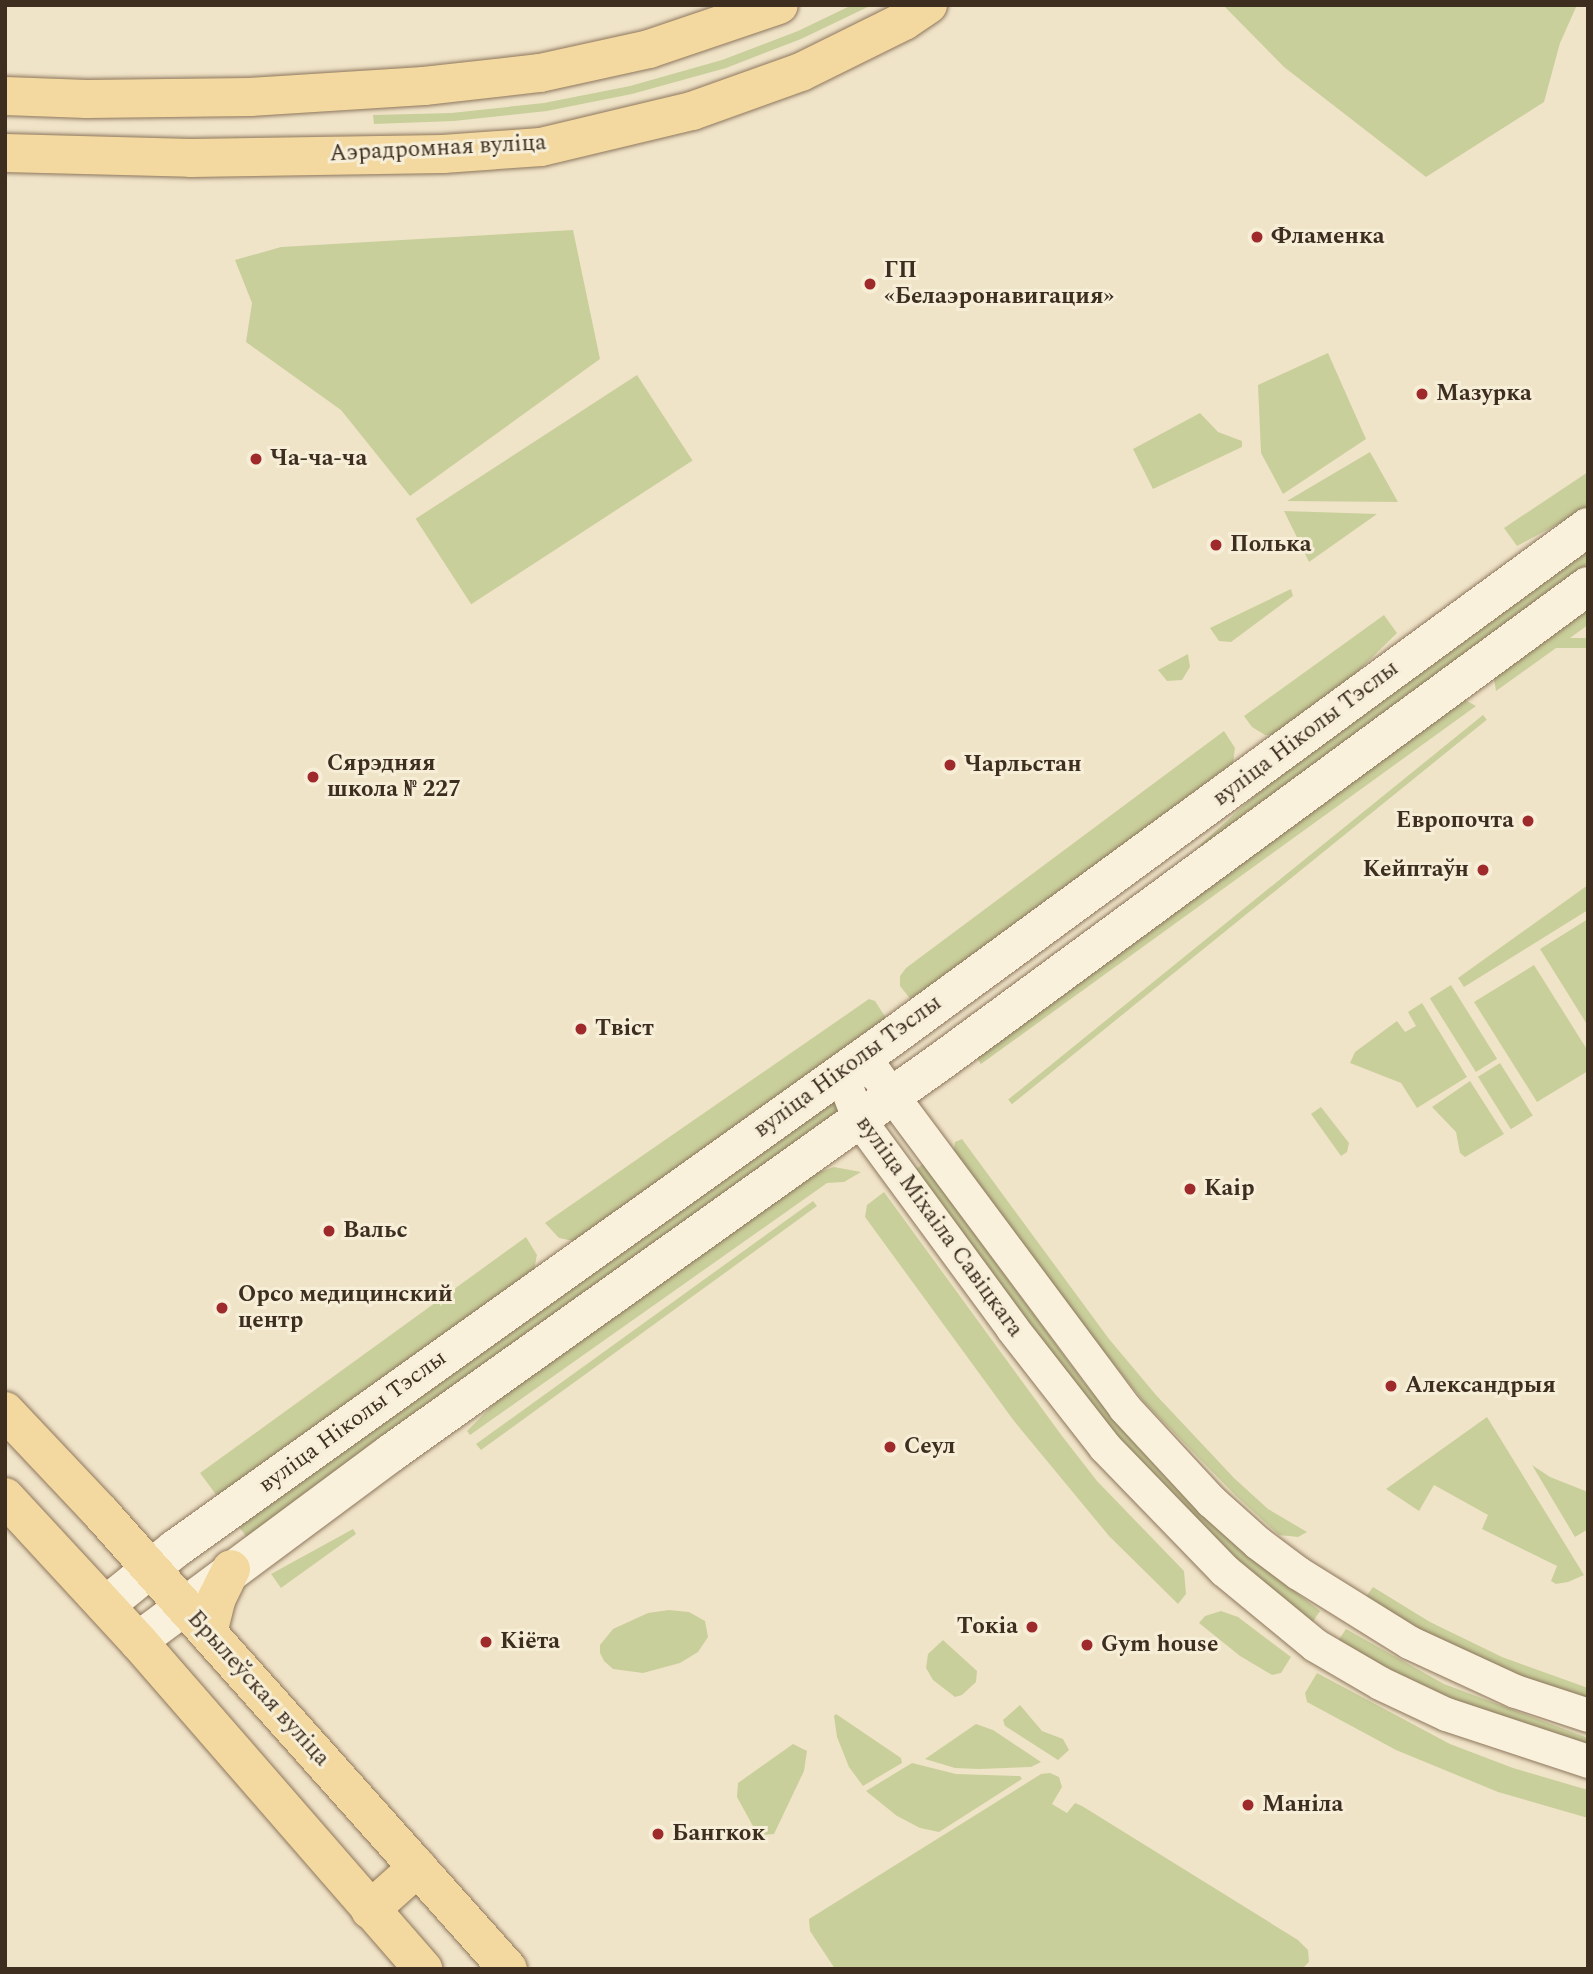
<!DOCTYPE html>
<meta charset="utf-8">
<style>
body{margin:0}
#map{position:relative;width:1593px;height:1974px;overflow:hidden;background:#f0e4c8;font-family:Spectral,serif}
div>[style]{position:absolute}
.green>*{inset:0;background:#c9cf9b;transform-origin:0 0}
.roads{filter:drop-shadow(0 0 2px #8d765c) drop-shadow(0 0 2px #8d765c)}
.tertiary>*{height:33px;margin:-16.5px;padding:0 16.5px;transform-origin:16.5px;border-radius:16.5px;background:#faf1dc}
.secondary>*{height:38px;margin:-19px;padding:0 19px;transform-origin:19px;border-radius:19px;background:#faf1dc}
.primary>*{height:38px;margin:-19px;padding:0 19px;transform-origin:19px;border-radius:19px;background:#f3d9a0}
.dots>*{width:19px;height:19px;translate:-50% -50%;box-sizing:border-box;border:4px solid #f7eed8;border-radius:50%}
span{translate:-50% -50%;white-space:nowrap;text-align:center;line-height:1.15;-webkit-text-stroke:6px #f7eed8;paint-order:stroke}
.street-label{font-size:23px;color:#3d2e20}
.poi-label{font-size:23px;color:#3d2e20;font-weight:700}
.left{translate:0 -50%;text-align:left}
.right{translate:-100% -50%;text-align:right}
.frame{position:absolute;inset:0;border:7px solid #3d2e20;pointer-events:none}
</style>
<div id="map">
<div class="green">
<i style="clip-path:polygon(852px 5px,872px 5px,801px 39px,726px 68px,632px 94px,547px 111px,454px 121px,374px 124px,373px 115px,451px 113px,544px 103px,630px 86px,722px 60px,798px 31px)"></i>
<i style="clip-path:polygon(1223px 5px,1577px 5px,1560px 43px,1544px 102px,1426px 177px,1284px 67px)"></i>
<i style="clip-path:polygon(573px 230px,600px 359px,410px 496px,341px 410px,246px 342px,252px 303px,235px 260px,281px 247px)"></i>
<i style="clip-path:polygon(1328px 353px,1366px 439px,1283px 494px,1261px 453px,1258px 385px)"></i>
<i style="left:637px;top:375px;width:102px;height:264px;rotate:57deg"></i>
<i style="clip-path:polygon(1200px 413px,1218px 432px,1242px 441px,1242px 447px,1153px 489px,1133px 449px)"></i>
<i style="clip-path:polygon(1370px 452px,1398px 502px,1287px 501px)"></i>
<i style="clip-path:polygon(1588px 472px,1588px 508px,1517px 546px,1504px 528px)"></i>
<i style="clip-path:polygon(1284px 511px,1377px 514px,1309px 562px)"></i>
<i style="clip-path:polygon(1588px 536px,1588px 568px,1204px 850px,1200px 845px,1283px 770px)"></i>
<i style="clip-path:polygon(1291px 589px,1293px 596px,1231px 642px,1219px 641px,1210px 628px)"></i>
<i style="clip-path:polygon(1588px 605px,1588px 625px,1496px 691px,1494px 679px,1497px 672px)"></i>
<i style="clip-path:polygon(1384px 615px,1397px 633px,1344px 685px,1273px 735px,1265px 735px,1252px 727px,1244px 716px)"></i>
<i style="left:1588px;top:638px;width:10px;height:106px;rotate:90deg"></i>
<i style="clip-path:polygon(1188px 654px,1190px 667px,1182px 680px,1167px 681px,1158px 670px)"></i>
<i style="clip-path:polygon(1465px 700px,1476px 706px,981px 1064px,972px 1051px,1457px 701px)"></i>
<i style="left:1483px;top:715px;width:6px;height:611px;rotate:51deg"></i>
<i style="clip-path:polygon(1224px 731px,1235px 748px,1233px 763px,912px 1001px,900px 986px,900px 976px,906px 968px)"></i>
<i style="clip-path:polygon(1588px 885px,1588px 910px,1464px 987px,1458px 978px)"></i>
<i style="clip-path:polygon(1588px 919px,1588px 1026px,1540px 949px)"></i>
<i style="clip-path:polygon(1534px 965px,1588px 1051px,1588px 1071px,1537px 1102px,1474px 1002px)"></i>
<i style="left:1451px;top:985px;width:87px;height:25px;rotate:58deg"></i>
<i style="clip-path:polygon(869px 999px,875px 1001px,886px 1018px,574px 1241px,559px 1238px,545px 1223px)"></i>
<i style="clip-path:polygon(1422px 1003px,1467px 1077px,1417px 1108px,1401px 1083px,1350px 1063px,1355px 1052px,1397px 1021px,1405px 1032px,1416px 1026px,1408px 1012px)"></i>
<i style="left:1500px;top:1063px;width:62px;height:26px;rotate:58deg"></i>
<i style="clip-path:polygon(1470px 1081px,1504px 1134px,1465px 1157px,1460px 1153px,1456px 1132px,1432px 1107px)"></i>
<i style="clip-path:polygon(834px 1097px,839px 1109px,835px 1113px,248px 1539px,237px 1524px)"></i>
<i style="clip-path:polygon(1321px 1107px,1349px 1143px,1347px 1152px,1341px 1156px,1311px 1114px)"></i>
<i style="clip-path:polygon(962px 1139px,1109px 1339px,1156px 1395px,1234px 1478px,1268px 1509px,1307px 1532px,1298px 1537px,1279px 1535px,1235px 1495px,1144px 1402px,1077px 1318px,954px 1150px,955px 1142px)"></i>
<i style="clip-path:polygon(923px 1164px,1085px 1384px,1136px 1445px,1193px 1506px,1244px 1552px,1320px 1611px,1310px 1626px,1182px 1521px,911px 1173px)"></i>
<i style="clip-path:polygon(834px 1167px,861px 1172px,844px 1182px,827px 1183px,470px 1435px,467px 1431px,520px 1378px,814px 1174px)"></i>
<i style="clip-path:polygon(884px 1192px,1062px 1436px,1097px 1481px,1184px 1571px,1186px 1594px,1178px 1604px,1109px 1536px,1014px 1421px,865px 1217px,867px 1205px)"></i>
<i style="clip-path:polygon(813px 1201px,817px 1206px,481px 1450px,476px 1444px)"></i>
<i style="clip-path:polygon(526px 1237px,537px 1255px,534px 1270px,220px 1500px,200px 1473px)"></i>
<i style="clip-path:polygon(1487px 1417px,1584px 1575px,1568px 1582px,1556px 1584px,1551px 1581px,1557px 1566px,1482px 1529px,1488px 1515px,1434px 1485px,1419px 1511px,1386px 1489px)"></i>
<i style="clip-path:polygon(1532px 1465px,1550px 1477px,1588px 1492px,1588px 1529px,1575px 1537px)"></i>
<i style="clip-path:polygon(353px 1529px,356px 1534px,281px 1588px,271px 1574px)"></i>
<i style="clip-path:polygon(1373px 1587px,1430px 1622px,1502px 1657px,1588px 1688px,1588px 1699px,1546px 1686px,1442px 1644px,1365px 1598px)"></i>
<i style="clip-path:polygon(669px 1610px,689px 1612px,705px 1621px,708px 1637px,698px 1652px,680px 1663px,643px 1673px,613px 1669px,604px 1661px,600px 1653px,600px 1645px,613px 1629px,648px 1613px)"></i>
<i style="clip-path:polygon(1221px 1611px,1238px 1617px,1291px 1657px,1281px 1673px,1272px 1675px,1240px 1656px,1199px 1623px,1205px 1616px)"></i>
<i style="clip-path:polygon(1346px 1629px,1444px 1684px,1588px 1738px,1588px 1754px,1537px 1739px,1336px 1644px)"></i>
<i style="clip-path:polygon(943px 1640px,977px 1671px,976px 1682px,962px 1695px,955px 1697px,933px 1680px,926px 1668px,928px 1654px)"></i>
<i style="clip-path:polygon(1317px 1673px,1450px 1744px,1513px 1768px,1588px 1790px,1588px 1818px,1498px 1792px,1396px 1750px,1307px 1702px,1305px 1693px)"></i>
<i style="clip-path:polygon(1020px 1705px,1042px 1731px,1063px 1739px,1069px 1750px,1058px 1760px,1005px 1726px,1003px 1720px)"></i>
<i style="clip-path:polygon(836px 1714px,901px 1758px,902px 1763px,863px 1786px,849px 1767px,837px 1737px,834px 1716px)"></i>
<i style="clip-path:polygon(976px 1724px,993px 1730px,1041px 1762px,1031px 1767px,979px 1769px,955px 1768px,925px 1759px)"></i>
<i style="clip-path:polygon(793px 1744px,807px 1751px,804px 1771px,774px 1834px,763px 1835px,754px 1828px,737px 1797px,738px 1783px)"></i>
<i style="clip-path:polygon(912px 1763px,956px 1774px,1020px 1776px,1022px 1779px,939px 1832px,920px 1828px,897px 1816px,866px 1791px)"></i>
<i style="clip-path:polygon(1050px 1773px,1059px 1777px,1062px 1787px,1052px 1804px,1067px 1813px,1075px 1803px,1082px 1806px,1298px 1940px,1308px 1950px,1309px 1962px,1302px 1969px,835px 1969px,810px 1931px,809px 1919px,1041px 1774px)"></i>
</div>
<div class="roads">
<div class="tertiary">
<i style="left:1588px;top:1715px;width:77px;rotate:-161.8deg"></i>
<i style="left:1515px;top:1691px;width:117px;rotate:-155.2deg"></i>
<i style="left:1409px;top:1642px;width:131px;rotate:-148.1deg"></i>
<i style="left:1298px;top:1573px;width:50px;rotate:-143.1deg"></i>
<i style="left:1258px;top:1543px;width:63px;rotate:-138.2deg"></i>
<i style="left:1211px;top:1501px;width:127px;rotate:-132.8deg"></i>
<i style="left:1125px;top:1408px;width:417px;rotate:-126.7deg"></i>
<i style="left:876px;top:1074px;width:11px;rotate:-153deg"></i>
<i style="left:866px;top:1069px;width:18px;rotate:-177deg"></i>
<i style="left:848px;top:1068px;width:21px;rotate:93deg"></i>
<i style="left:847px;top:1089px;width:31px;rotate:69deg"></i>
<i style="left:858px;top:1118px;width:260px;rotate:53.7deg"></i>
<i style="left:1012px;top:1328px;width:151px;rotate:52deg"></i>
<i style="left:1105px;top:1447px;width:171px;rotate:45.9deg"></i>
<i style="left:1224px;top:1570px;width:118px;rotate:39.5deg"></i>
<i style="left:1315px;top:1645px;width:75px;rotate:30.3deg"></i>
<i style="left:1380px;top:1683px;width:73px;rotate:25.2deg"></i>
<i style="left:1446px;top:1714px;width:150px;rotate:18.3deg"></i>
</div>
<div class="secondary">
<i style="left:106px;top:1605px;width:89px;rotate:-39.1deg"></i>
<i style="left:175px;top:1549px;width:881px;rotate:-35.53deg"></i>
<i style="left:892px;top:1037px;width:863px;rotate:-36.23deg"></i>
<i style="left:138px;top:1641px;width:315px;rotate:-36.6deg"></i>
<i style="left:391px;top:1453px;width:679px;rotate:-35.47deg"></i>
<i style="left:944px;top:1059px;width:799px;rotate:-36.3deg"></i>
</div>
<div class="primary">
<i style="left:5px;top:96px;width:82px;rotate:2.1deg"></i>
<i style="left:87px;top:99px;width:163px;rotate:-0.7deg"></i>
<i style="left:250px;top:97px;width:174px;rotate:-3.6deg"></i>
<i style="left:424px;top:86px;width:117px;rotate:-6.4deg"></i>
<i style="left:540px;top:73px;width:112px;rotate:-12.4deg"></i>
<i style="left:649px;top:49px;width:137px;rotate:-18.7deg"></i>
<i style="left:5px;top:153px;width:186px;rotate:1.5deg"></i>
<i style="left:191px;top:158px;width:252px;rotate:-0.9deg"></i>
<i style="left:443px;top:154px;width:98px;rotate:-4.1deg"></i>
<i style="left:541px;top:147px;width:155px;rotate:-13.4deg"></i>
<i style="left:692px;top:111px;width:116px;rotate:-19.7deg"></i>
<i style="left:801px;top:72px;width:115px;rotate:-26.3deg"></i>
<i style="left:904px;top:21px;width:29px;rotate:-34deg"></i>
<i style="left:5px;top:1411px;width:140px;rotate:46.7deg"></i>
<i style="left:101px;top:1513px;width:611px;rotate:48.25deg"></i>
<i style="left:5px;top:1497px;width:196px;rotate:47.3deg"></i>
<i style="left:138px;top:1641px;width:435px;rotate:49deg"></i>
<i style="left:208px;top:1633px;width:36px;rotate:-76deg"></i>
<i style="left:217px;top:1598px;width:32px;rotate:-64deg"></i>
<i style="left:370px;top:1910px;width:64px;rotate:-41.9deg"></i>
</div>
</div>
<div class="dots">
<i style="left:1257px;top:237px;background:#9e2a2b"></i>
<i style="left:870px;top:284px;background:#9e2a2b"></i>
<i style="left:1422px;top:394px;background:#9e2a2b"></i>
<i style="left:256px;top:459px;background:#9e2a2b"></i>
<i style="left:1216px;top:545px;background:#9e2a2b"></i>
<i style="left:950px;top:765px;background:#9e2a2b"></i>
<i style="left:313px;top:777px;background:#9e2a2b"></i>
<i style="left:1528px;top:821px;background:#9e2a2b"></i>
<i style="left:1483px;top:870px;background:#9e2a2b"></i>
<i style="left:581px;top:1029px;background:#9e2a2b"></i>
<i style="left:1190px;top:1189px;background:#9e2a2b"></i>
<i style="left:329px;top:1231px;background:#9e2a2b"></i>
<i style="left:222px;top:1308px;background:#9e2a2b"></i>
<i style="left:1391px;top:1386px;background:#9e2a2b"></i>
<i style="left:890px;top:1447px;background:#9e2a2b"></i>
<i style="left:1032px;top:1627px;background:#9e2a2b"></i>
<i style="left:486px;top:1642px;background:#9e2a2b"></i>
<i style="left:1087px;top:1645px;background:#9e2a2b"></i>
<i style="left:1248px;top:1805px;background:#9e2a2b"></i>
<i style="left:658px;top:1834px;background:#9e2a2b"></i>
</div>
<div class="street-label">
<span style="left:438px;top:149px;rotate:-3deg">Аэрадромная вуліца</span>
<span style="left:1306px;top:734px;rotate:-37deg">вуліца Ніколы Тэслы</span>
<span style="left:848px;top:1067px;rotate:-36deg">вуліца Ніколы Тэслы</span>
<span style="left:939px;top:1227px;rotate:54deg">вуліца Міхаіла Савіцкага</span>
<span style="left:353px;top:1422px;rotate:-36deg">вуліца Ніколы Тэслы</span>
<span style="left:258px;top:1689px;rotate:48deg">Брылеўская вуліца</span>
</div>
<div class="poi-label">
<span class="left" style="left:1271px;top:237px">Фламенка</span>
<span class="left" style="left:884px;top:284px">ГП<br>«Белаэронавигация»</span>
<span class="left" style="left:1436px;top:394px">Мазурка</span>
<span class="left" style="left:270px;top:459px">Ча-ча-ча</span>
<span class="left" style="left:1230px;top:545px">Полька</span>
<span class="left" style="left:327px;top:777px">Сярэдняя<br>школа № 227</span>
<span class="left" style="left:964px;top:765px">Чарльстан</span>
<span class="right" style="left:1514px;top:821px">Европочта</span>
<span class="right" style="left:1469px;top:870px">Кейптаўн</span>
<span class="left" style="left:595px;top:1029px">Твіст</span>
<span class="left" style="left:1204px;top:1189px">Каір</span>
<span class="left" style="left:343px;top:1231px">Вальс</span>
<span class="left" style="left:238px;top:1308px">Орсо медицинский<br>центр</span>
<span class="left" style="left:1405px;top:1386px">Александрыя</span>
<span class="left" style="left:904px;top:1447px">Сеул</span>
<span class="right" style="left:1018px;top:1627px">Токіа</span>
<span class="left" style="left:500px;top:1642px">Кіёта</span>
<span class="left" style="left:1101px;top:1645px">Gym house</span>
<span class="left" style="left:1262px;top:1805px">Маніла</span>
<span class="left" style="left:672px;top:1834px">Бангкок</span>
</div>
<div class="frame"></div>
</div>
